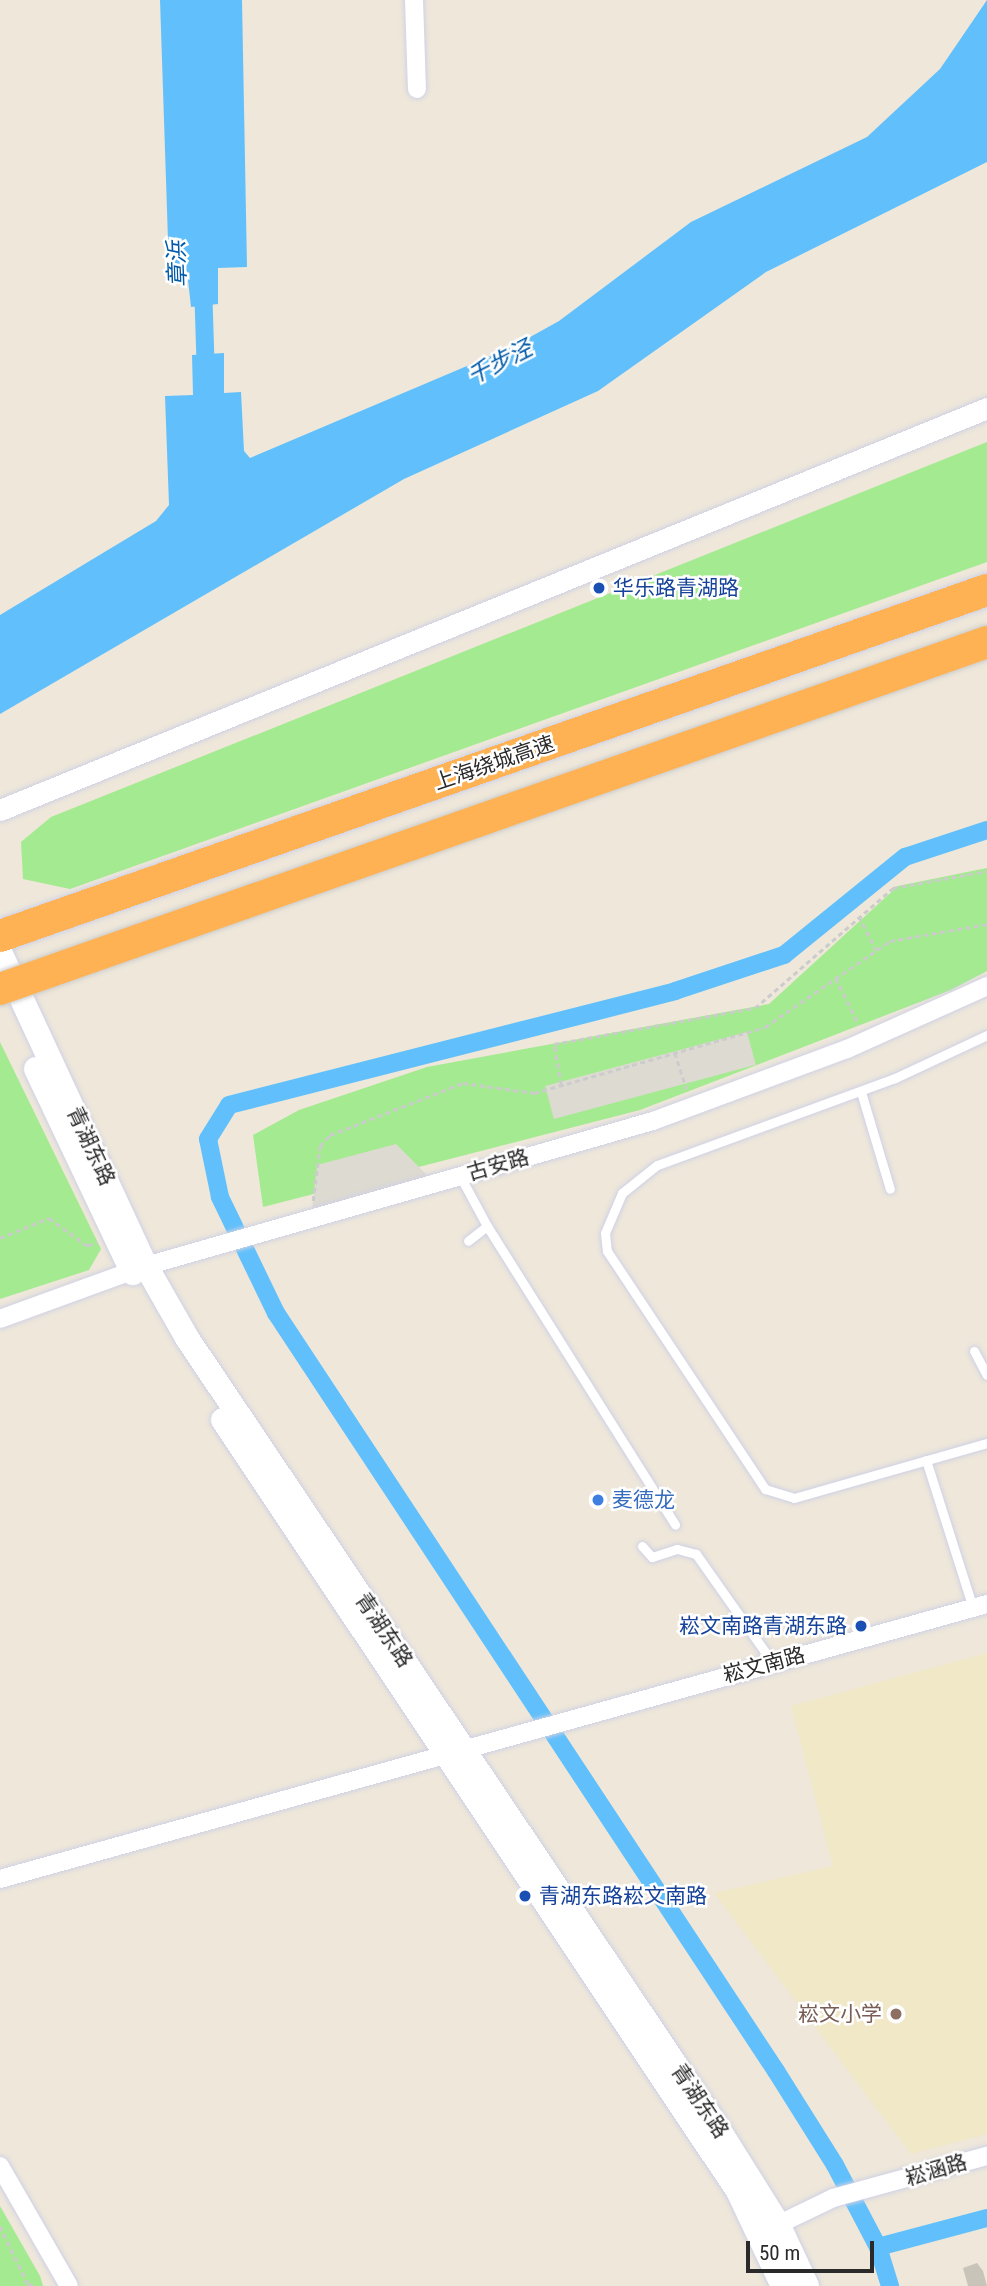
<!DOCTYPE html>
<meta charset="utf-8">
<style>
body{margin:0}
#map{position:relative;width:987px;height:2286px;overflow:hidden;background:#eee7da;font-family:"Roboto Condensed","Noto Sans SC",sans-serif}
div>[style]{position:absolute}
.education>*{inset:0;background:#f1e8c7}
.green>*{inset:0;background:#a4ea90}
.plaza>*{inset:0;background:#dddad1;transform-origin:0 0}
.water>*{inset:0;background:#61c0fb}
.canal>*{height:18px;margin:-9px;padding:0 9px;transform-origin:9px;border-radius:9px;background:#61c0fb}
.building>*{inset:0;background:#c9c4ba}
.path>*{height:2.5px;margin-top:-1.25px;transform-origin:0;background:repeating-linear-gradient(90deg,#ccc 0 5px,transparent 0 8.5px)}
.roads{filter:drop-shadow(0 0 2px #cfd1e5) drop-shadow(0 0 2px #cfd1e5)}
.service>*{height:9px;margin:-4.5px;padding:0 4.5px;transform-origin:4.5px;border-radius:4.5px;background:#fff}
.minor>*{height:18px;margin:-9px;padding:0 9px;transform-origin:9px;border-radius:9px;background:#fff}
.tertiary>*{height:21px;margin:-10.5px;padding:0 10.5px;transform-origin:10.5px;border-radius:10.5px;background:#fff}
.secondary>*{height:24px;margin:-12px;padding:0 12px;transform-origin:12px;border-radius:12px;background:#fff}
.motorway>*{height:32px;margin:-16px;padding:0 16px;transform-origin:16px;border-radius:16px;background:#ffb254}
.bridges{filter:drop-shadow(0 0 2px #ccc) drop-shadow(0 0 2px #ccc)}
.motorway-bridge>*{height:32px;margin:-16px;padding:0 16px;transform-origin:16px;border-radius:16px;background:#ffb254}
.dots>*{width:19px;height:19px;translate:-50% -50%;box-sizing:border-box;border:4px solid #fff;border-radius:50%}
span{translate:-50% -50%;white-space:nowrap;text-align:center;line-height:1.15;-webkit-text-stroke:5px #fff;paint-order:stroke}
.transit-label{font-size:21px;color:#164399}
.left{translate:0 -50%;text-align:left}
.right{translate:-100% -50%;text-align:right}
.street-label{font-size:21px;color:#2a2a2a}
.shop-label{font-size:21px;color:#366cbe}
.education-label{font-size:21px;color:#785e54}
.water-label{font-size:23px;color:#005aa8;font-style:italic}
.scale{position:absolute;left:746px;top:2241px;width:128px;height:32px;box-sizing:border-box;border:4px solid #2a2a2a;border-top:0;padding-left:9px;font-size:21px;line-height:24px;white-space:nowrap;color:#2a2a2a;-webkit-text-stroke:5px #fff;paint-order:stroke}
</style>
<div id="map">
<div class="education">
<i style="clip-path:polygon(987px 1653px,987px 2134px,911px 2154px,714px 1893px,833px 1866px,791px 1706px)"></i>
</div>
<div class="green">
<i style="clip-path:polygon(987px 442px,987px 562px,70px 889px,23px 879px,21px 842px,51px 817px)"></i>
<i style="clip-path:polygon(987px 868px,987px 971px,951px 990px,640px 1110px,263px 1207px,253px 1135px,299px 1110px,427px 1067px,769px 1004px,898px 886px)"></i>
<i style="clip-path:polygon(0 1042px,101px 1249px,89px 1270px,0 1299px)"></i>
<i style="clip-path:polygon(0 2206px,40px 2276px,43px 2286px,0 2286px)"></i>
</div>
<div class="plaza">
<i style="left:747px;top:1032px;width:34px;height:209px;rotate:75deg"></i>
<i style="clip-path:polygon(396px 1144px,435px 1183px,311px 1219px,317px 1165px)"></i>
</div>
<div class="water">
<i style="clip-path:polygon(160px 0,242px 0,247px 267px,218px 268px,218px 304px,191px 307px,187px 271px,169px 270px)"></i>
<i style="clip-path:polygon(987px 0,987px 162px,766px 272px,598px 391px,404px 479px,0 714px,0 615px,156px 521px,169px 505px,165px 396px,193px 395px,192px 355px,224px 353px,224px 393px,241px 392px,244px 451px,250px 458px,514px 346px,559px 321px,691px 222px,867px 137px,940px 69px)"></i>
</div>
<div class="canal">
<i style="left:203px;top:283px;width:95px;rotate:88.2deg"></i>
<i style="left:878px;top:2247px;width:113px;rotate:-14.9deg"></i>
<i style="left:890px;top:2286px;width:41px;rotate:-107.1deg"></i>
<i style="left:878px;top:2247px;width:93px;rotate:-117.7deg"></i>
<i style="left:835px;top:2165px;width:111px;rotate:-122.1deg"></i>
<i style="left:776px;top:2071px;width:908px;rotate:-123.41deg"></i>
<i style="left:276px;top:1313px;width:129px;rotate:-115.8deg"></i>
<i style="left:220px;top:1197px;width:59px;rotate:-101.7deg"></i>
<i style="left:208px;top:1139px;width:40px;rotate:-58deg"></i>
<i style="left:229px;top:1105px;width:460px;rotate:-14.3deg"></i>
<i style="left:675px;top:991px;width:115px;rotate:-18.3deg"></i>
<i style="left:784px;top:955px;width:156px;rotate:-39deg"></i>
<i style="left:905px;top:857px;width:86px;rotate:-18.2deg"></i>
</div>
<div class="building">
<i style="clip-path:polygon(977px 2263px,983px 2271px,987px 2286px,968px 2286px,963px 2268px)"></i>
</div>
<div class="path">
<i style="left:859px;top:916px;width:38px;rotate:63deg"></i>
<i style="left:836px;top:978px;width:52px;rotate:63.9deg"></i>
<i style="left:675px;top:1053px;width:38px;rotate:72deg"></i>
<i style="left:561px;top:1085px;width:42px;rotate:-99.7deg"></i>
<i style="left:554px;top:1044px;width:204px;rotate:-10.2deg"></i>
<i style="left:755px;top:1008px;width:183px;rotate:-41deg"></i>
<i style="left:893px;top:888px;width:96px;rotate:-10.3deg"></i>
<i style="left:313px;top:1201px;width:55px;rotate:-82.7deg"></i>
<i style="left:320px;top:1146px;width:15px;rotate:-48deg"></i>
<i style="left:330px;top:1135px;width:143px;rotate:-21.4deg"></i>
<i style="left:463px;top:1083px;width:72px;rotate:8deg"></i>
<i style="left:534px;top:1093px;width:240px;rotate:-15.9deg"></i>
<i style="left:765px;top:1027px;width:152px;rotate:-34.5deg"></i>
<i style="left:890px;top:941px;width:98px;rotate:-9.9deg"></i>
<i style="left:0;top:1238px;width:53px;rotate:-22.2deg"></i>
<i style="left:49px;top:1218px;width:48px;rotate:35.7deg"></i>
<i style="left:88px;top:1246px;width:10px;rotate:-24deg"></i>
<i style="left:0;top:2226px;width:64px;rotate:64.2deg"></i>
<i style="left:28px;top:2284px;width:7px;rotate:16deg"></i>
</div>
<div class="roads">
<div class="service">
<i style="left:987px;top:1035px;width:102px;rotate:154.9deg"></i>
<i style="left:895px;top:1078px;width:253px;rotate:159.9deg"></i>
<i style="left:657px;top:1165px;width:45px;rotate:141.3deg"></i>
<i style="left:622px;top:1193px;width:43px;rotate:113deg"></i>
<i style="left:605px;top:1233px;width:18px;rotate:84deg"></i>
<i style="left:607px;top:1251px;width:286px;rotate:56.4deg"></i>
<i style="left:765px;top:1489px;width:30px;rotate:17deg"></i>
<i style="left:794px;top:1498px;width:201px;rotate:-15.9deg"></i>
<i style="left:861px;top:1092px;width:101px;rotate:73.4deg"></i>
<i style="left:460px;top:1176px;width:57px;rotate:61.6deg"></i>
<i style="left:487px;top:1226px;width:24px;rotate:142deg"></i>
<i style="left:487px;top:1226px;width:353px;rotate:57.8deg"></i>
<i style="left:974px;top:1351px;width:27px;rotate:62deg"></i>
<i style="left:926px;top:1460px;width:155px;rotate:72.4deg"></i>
<i style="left:642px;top:1546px;width:15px;rotate:48deg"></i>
<i style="left:652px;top:1557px;width:26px;rotate:-18deg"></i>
<i style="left:677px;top:1549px;width:20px;rotate:15deg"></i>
<i style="left:696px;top:1554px;width:133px;rotate:54.8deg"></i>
</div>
<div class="minor">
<i style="left:414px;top:0;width:89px;rotate:88.1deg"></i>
<i style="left:0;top:1319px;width:155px;rotate:-20deg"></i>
<i style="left:146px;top:1266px;width:527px;rotate:-15.96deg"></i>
<i style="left:653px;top:1121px;width:207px;rotate:-20.4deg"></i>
<i style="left:847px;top:1049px;width:154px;rotate:-24.2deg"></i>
<i style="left:0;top:1879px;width:1025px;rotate:-15.57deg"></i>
<i style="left:0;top:2166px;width:138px;rotate:60.1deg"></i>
<i style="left:769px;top:2229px;width:71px;rotate:-25.8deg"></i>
<i style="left:833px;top:2198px;width:160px;rotate:-15.3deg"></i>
</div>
<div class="tertiary">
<i style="left:0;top:810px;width:1066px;rotate:-22.16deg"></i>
</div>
<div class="secondary">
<i style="left:0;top:952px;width:346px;rotate:65.1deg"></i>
<i style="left:146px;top:1266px;width:83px;rotate:60.3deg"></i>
<i style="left:187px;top:1338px;width:945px;rotate:56.09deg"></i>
<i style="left:714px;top:2122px;width:120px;rotate:57.9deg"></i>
<i style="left:778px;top:2224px;width:68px;rotate:64.9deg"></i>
<i style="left:36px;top:1069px;width:226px;rotate:64.6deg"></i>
<i style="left:223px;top:1420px;width:927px;rotate:56.26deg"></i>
<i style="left:738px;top:2191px;width:105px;rotate:64.7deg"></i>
</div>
<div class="motorway">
<i style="left:0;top:936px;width:1046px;rotate:-19.32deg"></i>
</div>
</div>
<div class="bridges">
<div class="motorway-bridge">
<i style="left:0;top:989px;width:1046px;rotate:-19.37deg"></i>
</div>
</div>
<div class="dots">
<i style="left:599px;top:588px;background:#1a4fb4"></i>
<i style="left:598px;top:1500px;background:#3f7fe0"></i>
<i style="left:861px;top:1626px;background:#1a4fb4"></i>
<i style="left:525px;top:1896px;background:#1a4fb4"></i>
<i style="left:896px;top:2014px;background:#8d6e63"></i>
</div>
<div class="transit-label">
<span class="left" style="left:613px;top:588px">华乐路青湖路</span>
<span class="right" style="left:847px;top:1626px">崧文南路青湖东路</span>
<span class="left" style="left:539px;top:1896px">青湖东路崧文南路</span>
</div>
<div class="street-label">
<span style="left:494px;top:763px;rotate:-19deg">上海绕城高速</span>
<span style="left:91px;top:1146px;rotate:65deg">青湖东路</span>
<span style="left:498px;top:1165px;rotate:-16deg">古安路</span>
<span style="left:384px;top:1630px;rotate:56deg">青湖东路</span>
<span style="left:764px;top:1665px;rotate:-15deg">崧文南路</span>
<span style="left:700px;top:2101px;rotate:56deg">青湖东路</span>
<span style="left:936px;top:2170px;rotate:-16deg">崧涵路</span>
</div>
<div class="shop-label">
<span class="left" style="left:612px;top:1500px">麦德龙</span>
</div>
<div class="education-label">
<span class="right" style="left:882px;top:2014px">崧文小学</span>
</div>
<div class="water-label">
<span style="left:178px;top:264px;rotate:-92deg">章浜</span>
<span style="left:500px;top:363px;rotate:-27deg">千步泾</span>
</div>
<div class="scale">50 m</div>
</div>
